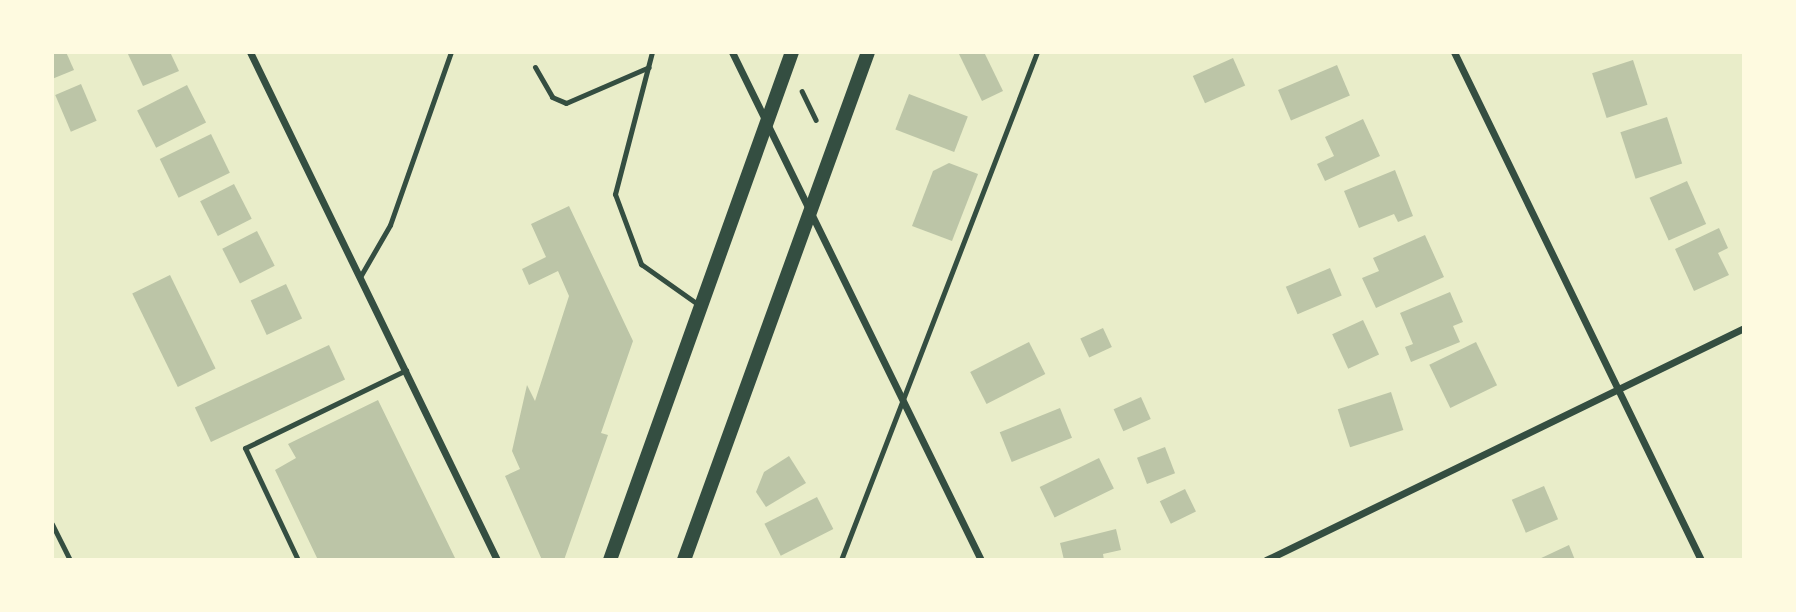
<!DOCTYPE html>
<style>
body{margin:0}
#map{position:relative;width:1796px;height:612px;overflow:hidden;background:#e9edc9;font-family:"Public Sans",sans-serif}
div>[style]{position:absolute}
.building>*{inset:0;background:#bcc5a7;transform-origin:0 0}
.path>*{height:4.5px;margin:-2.25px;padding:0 2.25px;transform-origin:2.25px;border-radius:2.25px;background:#344e41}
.service>*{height:5px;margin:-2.5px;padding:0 2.5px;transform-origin:2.5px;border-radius:2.5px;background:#344e41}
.minor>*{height:7px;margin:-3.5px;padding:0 3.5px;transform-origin:3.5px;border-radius:3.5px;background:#344e41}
.secondary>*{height:14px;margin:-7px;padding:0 7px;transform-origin:7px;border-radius:7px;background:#344e41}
span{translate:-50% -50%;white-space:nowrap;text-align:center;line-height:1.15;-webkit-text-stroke:5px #fefae0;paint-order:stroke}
.frame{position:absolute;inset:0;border:54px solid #fefae0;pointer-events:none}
</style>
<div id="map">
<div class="building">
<i style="clip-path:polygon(52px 52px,66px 52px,74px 70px,52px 79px)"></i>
<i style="clip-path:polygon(127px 52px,170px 52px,179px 71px,143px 86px)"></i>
<i style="clip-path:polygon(958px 52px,984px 52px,1003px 91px,982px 101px)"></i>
<i style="left:1233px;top:58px;width:30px;height:44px;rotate:66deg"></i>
<i style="left:1633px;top:60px;width:47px;height:43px;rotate:72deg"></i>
<i style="left:1337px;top:65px;width:33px;height:64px;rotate:67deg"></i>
<i style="left:81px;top:84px;width:40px;height:28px;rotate:67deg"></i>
<i style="left:187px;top:85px;width:42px;height:56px;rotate:63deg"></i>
<i style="left:909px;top:94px;width:63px;height:38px;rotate:21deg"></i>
<i style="left:1667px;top:117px;width:49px;height:49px;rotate:72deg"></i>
<i style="clip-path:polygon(1363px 119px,1380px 156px,1325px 181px,1317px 164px,1334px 156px,1325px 137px)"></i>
<i style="left:211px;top:134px;width:43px;height:57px;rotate:64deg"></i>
<i style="clip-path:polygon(949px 163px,978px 174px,952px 241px,912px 226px,933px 171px)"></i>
<i style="clip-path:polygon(1395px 170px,1413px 216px,1398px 222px,1394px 214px,1359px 228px,1344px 191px)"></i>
<i style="left:1687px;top:181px;width:47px;height:41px;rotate:66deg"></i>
<i style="left:234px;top:184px;width:39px;height:38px;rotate:63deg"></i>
<i style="clip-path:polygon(569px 206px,633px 341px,601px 433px,608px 435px,564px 560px,542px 560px,505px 476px,520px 469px,512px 451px,527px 385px,535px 401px,569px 296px,558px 271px,529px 285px,522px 269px,546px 257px,531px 224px)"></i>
<i style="clip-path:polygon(1719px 228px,1728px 248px,1718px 253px,1729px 275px,1694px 291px,1675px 249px)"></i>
<i style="left:257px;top:231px;width:39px;height:39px;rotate:63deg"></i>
<i style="clip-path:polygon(1425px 235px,1444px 277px,1376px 308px,1362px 278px,1379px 271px,1373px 258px)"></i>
<i style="left:1330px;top:268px;width:30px;height:48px;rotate:67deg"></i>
<i style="left:170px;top:275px;width:104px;height:42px;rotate:64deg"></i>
<i style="left:286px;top:284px;width:38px;height:39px;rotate:65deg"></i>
<i style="clip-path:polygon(1450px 292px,1463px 322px,1453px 326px,1460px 342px,1411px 362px,1405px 347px,1413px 344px,1400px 313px)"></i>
<i style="left:1363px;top:320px;width:38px;height:34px;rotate:65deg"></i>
<i style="left:1103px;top:328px;width:21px;height:25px;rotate:65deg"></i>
<i style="left:1029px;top:342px;width:36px;height:66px;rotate:63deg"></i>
<i style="left:1476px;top:342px;width:48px;height:52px;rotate:64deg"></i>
<i style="left:329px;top:345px;width:38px;height:148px;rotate:65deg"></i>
<i style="left:1391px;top:392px;width:40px;height:56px;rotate:72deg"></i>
<i style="left:1141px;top:397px;width:24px;height:30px;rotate:66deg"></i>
<i style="clip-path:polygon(378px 400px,456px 560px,318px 560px,275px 470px,296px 458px,288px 444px)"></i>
<i style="left:1060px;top:408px;width:32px;height:65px;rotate:68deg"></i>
<i style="left:1165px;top:447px;width:28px;height:30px;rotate:69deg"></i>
<i style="clip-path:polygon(789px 456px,806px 483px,766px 507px,756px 492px,764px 472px)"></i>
<i style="left:1099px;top:458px;width:34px;height:66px;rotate:64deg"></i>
<i style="left:1544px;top:486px;width:36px;height:35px;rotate:67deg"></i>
<i style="left:1185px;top:489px;width:25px;height:28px;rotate:64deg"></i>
<i style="left:817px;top:497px;width:36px;height:59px;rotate:63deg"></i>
<i style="clip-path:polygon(1116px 529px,1121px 550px,1103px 554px,1104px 560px,1064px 560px,1060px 543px)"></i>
<i style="clip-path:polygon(1569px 545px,1575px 560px,1537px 560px)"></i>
</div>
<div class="path">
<i style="left:802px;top:91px;width:32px;rotate:64deg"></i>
</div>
<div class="service">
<i style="left:652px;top:52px;width:147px;rotate:104.6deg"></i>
<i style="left:615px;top:194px;width:75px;rotate:69.6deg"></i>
<i style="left:641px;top:264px;width:71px;rotate:35.3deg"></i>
<i style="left:535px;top:67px;width:34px;rotate:60deg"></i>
<i style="left:552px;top:97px;width:15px;rotate:23deg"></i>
<i style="left:566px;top:103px;width:90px;rotate:-23.4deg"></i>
<i style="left:360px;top:277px;width:60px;rotate:-60deg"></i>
<i style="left:390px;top:225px;width:183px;rotate:-70.6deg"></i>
<i style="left:52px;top:524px;width:40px;rotate:63.4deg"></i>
<i style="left:298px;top:560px;width:124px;rotate:-115.3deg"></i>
<i style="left:245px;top:448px;width:179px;rotate:-25.8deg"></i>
<i style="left:841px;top:560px;width:544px;rotate:-68.9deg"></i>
</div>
<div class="minor">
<i style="left:250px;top:52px;width:565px;rotate:64.07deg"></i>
<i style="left:732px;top:52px;width:566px;rotate:63.89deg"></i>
<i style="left:1454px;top:52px;width:565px;rotate:64.07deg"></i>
<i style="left:1266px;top:560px;width:531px;rotate:-25.89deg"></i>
</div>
<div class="secondary">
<i style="left:610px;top:560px;width:540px;rotate:-70.29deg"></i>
<i style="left:684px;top:560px;width:540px;rotate:-70.09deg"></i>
</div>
<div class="frame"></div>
</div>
